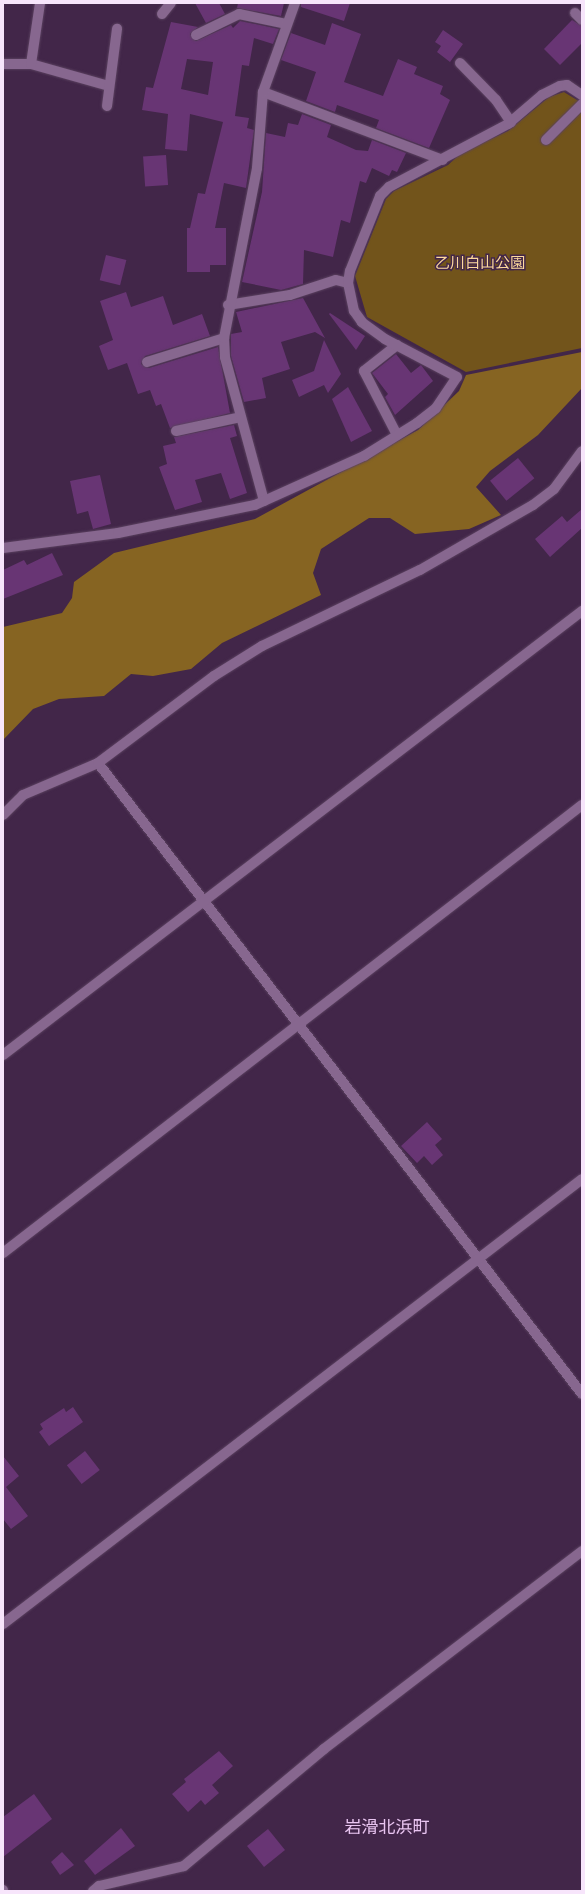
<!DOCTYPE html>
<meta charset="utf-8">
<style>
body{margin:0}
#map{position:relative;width:585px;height:1894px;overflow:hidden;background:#422649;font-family:Commissioner,"Noto Sans JP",sans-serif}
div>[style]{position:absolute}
.green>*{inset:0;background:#72541b}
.forest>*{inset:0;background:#866422}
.building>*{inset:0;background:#683574;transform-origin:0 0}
.roads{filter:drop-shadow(0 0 1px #5a415f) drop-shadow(0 0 1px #5a415f)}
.minor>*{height:10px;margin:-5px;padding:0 5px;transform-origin:5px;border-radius:5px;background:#87678f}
span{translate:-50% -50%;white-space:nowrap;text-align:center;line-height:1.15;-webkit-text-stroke:3px #422649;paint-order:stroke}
.park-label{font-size:15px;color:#fdd99c}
.quarter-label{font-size:17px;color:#e9c5f1}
.frame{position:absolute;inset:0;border:4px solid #f7e5fb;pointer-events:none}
</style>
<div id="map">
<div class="green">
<i style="clip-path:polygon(564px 92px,582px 103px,582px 348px,466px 372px,367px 317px,355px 276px,386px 199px,394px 191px,448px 165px,461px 153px,508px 131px,549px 97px)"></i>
</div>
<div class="forest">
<i style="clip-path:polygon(582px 352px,582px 388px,538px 435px,490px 471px,476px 487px,501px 515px,469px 529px,415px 534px,390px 518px,369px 518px,321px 549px,313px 573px,321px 595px,222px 643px,191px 669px,153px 676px,131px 674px,104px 696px,59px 699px,33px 709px,3px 740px,3px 627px,62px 613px,72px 598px,74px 582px,114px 553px,255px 519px,418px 430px,459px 391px,466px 375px)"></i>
</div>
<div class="building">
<i style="clip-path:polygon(195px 3px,219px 3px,225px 14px,206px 23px)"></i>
<i style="clip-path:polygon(238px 3px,284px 3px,281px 16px,237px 8px)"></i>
<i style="clip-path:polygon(301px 3px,350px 3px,344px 21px,301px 7px)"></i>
<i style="clip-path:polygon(572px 20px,582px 26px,582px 43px,560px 65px,544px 49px)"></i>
<i style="clip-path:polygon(evenodd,240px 21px,279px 29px,273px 44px,254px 38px,249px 66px,242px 65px,235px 116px,249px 118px,247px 128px,254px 130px,246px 188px,224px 183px,215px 228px,226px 228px,226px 265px,210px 265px,210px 272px,187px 272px,187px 228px,190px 228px,198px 193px,205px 194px,223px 122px,190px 114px,187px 151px,165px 149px,168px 114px,142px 110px,146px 87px,153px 88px,171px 22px,198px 27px,190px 34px,196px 41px,231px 25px,233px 28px,240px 21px,187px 59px,213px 62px,208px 95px,181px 89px,187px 59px)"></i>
<i style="clip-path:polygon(332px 23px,361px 34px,344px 82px,383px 96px,398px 59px,417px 67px,414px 74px,443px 86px,440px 94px,450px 100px,429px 148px,376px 128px,379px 120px,337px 105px,335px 112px,306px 101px,316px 72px,281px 60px,291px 33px,325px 45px)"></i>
<i style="clip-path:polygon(443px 30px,463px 44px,450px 62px,437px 52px,441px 46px,435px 42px)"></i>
<i style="clip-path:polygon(302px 114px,331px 125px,327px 137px,356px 150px,368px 151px,372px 140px,406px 153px,397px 172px,392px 170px,389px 176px,372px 168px,366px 183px,360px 181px,350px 223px,341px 220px,333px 257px,304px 250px,303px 284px,281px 290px,242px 282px,262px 192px,266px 133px,285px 137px,288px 123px,298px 125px)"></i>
<i style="left:166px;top:155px;width:30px;height:23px;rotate:86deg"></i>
<i style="left:106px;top:255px;width:21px;height:26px;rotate:14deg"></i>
<i style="clip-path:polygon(126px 292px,131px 307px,163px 296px,173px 325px,202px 314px,210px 336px,145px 356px,141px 364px,149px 368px,218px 347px,230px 413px,170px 428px,161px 404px,156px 406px,150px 390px,138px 394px,127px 363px,108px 370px,99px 346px,113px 340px,100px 301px)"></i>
<i style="clip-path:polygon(303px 298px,325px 338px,315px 332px,281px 342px,290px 369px,262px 378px,266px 398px,244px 402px,231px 356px,231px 334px,242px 332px,236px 312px)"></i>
<i style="clip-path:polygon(330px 313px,365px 336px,356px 350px,329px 314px)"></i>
<i style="clip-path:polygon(324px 340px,341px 374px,328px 393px,324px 385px,299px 397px,292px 380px,314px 371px)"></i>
<i style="clip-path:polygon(396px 354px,411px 373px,421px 365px,433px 381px,395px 415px,385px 397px,388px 394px,372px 373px)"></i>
<i style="clip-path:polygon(348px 387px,372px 431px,351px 442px,332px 399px)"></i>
<i style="clip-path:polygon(234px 425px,237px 436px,230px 438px,247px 493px,230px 499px,221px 473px,195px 480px,202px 502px,175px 510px,159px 467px,167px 464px,163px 446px,176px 443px,174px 437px)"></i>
<i style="left:518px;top:458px;width:26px;height:36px;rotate:51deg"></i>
<i style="clip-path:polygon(100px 475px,111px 524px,93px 529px,88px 511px,77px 514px,70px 481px)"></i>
<i style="clip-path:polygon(582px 509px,582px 528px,550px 557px,535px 539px,562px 516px,567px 522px)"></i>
<i style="clip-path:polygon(52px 553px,63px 575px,3px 599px,3px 570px,24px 560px,27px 565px)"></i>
<i style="clip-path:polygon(427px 1122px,442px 1139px,435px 1145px,443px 1155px,432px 1165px,424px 1156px,417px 1163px,401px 1146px)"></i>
<i style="clip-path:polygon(73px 1407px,83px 1422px,49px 1446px,39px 1432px,43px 1429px,40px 1424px,64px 1408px,66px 1412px)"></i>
<i style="left:85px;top:1451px;width:24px;height:23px;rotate:52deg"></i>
<i style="clip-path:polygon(3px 1456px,19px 1476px,6px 1487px,28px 1516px,11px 1529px,3px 1519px)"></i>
<i style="clip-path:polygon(219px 1751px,233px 1766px,212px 1785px,219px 1793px,205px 1805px,201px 1800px,188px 1812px,172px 1794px,186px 1782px,184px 1779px)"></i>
<i style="clip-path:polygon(34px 1794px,52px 1819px,3px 1857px,3px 1817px)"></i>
<i style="clip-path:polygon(121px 1828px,135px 1846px,95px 1875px,84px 1861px)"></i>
<i style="left:268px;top:1829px;width:27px;height:27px;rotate:51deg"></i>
<i style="clip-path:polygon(62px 1852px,74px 1865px,60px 1875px,51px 1862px)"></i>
</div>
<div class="roads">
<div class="minor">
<i style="left:575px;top:13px;width:10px;rotate:45deg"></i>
<i style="left:162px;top:14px;width:14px;rotate:-51deg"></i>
<i style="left:196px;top:35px;width:48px;rotate:-26deg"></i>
<i style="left:239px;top:14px;width:49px;rotate:11.8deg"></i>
<i style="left:460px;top:63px;width:52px;rotate:45.8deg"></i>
<i style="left:496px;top:100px;width:27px;rotate:56deg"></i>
<i style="left:3px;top:64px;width:28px"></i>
<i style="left:31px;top:64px;width:81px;rotate:15.8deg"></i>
<i style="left:31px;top:64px;width:62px;rotate:-81.6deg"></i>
<i style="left:263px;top:92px;width:192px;rotate:20.7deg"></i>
<i style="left:107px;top:106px;width:78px;rotate:-82.6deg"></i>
<i style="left:546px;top:140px;width:51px;rotate:-45deg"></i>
<i style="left:228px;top:305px;width:63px;rotate:-9.2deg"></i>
<i style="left:290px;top:295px;width:48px;rotate:-18.1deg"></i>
<i style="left:336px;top:280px;width:12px;rotate:14deg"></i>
<i style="left:397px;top:345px;width:42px;rotate:141.8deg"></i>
<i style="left:364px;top:371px;width:72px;rotate:62.7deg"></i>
<i style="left:147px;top:362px;width:81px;rotate:-17.3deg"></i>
<i style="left:176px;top:431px;width:66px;rotate:-12.2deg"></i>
<i style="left:264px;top:501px;width:149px;rotate:-105.2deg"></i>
<i style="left:225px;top:357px;width:19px;rotate:-93deg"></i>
<i style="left:224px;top:338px;width:173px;rotate:-79deg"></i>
<i style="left:257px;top:168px;width:76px;rotate:-85.5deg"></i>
<i style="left:263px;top:92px;width:95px;rotate:-70.2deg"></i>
<i style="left:3px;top:548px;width:116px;rotate:-7.4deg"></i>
<i style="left:118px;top:533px;width:140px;rotate:-11.6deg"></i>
<i style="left:255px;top:505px;width:120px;rotate:-24.2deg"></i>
<i style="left:364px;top:456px;width:62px;rotate:-31.9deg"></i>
<i style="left:417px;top:423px;width:24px;rotate:-38deg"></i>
<i style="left:436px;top:408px;width:37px;rotate:-56deg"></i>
<i style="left:457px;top:377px;width:81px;rotate:-152.2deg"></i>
<i style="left:385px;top:339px;width:29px;rotate:-144deg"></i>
<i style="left:362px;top:322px;width:14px;rotate:-126deg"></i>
<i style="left:354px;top:311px;width:29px;rotate:-102deg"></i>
<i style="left:348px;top:283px;width:12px;rotate:-81deg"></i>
<i style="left:350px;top:271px;width:81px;rotate:-68.2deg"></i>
<i style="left:380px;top:196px;width:13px;rotate:-45deg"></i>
<i style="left:389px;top:187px;width:135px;rotate:-27.9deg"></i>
<i style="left:508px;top:124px;width:45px;rotate:-40.5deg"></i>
<i style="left:542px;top:95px;width:20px;rotate:-27deg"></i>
<i style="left:560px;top:86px;width:7px;rotate:-8deg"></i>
<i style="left:567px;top:85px;width:18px;rotate:34deg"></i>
<i style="left:98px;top:763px;width:795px;rotate:52.51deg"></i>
<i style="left:3px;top:815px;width:28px;rotate:-45deg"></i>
<i style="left:23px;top:795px;width:82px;rotate:-23.1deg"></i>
<i style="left:98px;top:763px;width:145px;rotate:-36.9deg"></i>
<i style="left:214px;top:676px;width:57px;rotate:-32deg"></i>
<i style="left:262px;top:646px;width:175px;rotate:-25.7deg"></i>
<i style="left:420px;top:570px;width:130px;rotate:-29.9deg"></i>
<i style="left:533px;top:505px;width:26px;rotate:-37deg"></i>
<i style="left:554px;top:489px;width:47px;rotate:-53.6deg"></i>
<i style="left:3px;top:1055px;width:730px;rotate:-37.48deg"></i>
<i style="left:3px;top:1253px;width:732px;rotate:-37.73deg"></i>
<i style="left:3px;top:1624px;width:730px;rotate:-37.54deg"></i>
<i style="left:3px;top:1890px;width:1px;rotate:90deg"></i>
<i style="left:93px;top:1891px;width:8px;rotate:-40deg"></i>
<i style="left:99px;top:1886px;width:87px;rotate:-13.2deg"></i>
<i style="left:184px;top:1866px;width:182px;rotate:-39.9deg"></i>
<i style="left:324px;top:1749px;width:325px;rotate:-37.5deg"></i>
</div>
</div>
<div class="park-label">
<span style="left:480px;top:263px">乙川白山公園</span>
</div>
<div class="quarter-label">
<span style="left:387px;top:1827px">岩滑北浜町</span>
</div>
<div class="frame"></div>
</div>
